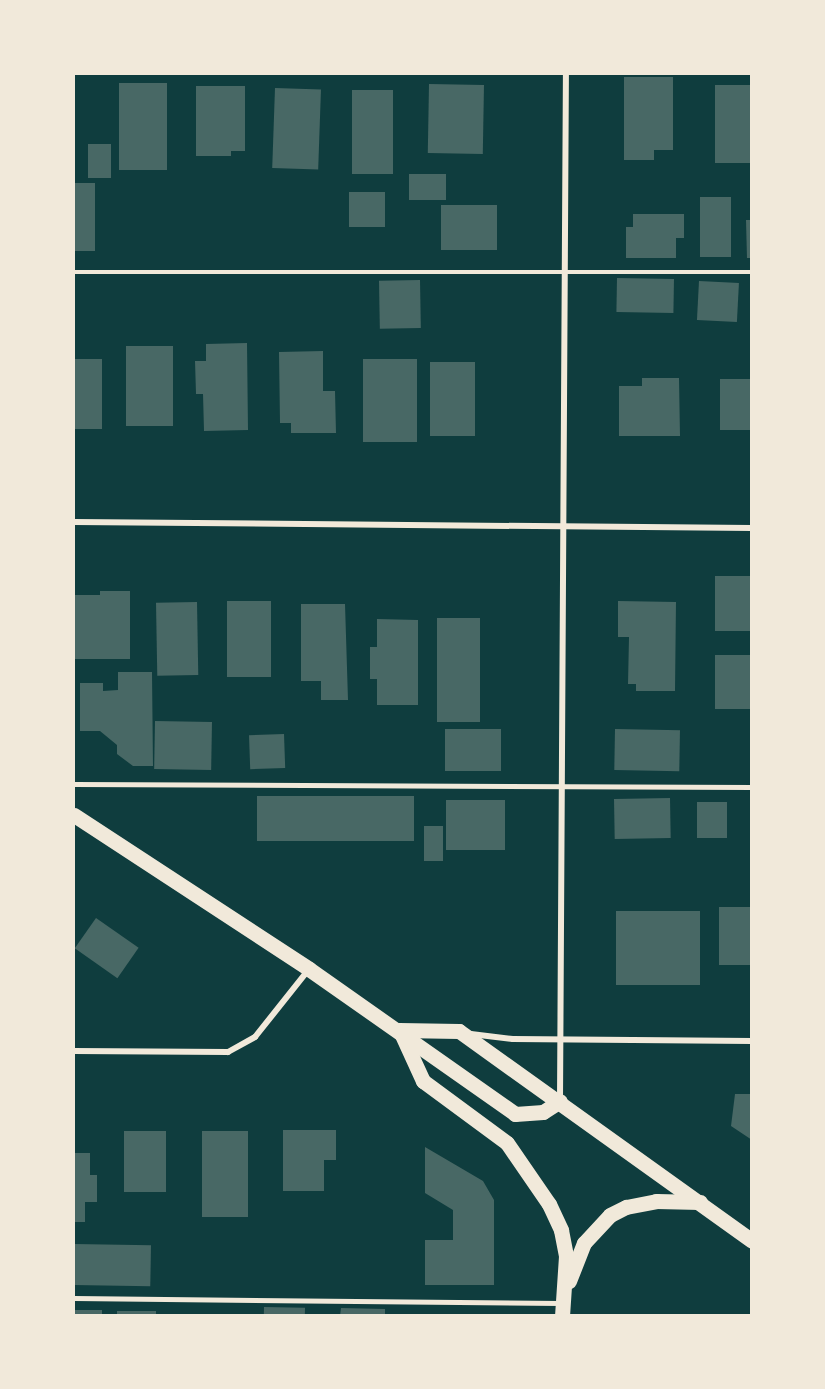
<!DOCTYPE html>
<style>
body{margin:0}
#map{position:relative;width:825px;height:1389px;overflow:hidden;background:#0f3d3e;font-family:Helvetica,sans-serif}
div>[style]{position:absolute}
.building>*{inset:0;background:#486865;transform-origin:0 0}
.service>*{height:4.5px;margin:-2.25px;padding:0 2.25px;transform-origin:2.25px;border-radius:2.25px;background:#f1e9da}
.minor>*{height:6px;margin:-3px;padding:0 3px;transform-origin:3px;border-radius:3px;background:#f1e9da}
.primary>*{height:15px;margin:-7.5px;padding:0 7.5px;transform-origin:7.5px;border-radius:7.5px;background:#f1e9da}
span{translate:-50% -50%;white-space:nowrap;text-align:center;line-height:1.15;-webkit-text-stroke:4.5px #f1e9da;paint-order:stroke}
.frame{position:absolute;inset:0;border:75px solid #f1e9da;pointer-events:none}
</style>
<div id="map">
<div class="building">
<i style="clip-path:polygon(624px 77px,673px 77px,673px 150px,654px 150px,654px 160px,624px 160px)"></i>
<i style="left:119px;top:83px;width:48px;height:87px"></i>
<i style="left:429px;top:84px;width:55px;height:69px;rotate:1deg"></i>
<i style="left:752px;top:85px;width:78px;height:37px;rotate:90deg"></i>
<i style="clip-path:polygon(196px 86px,245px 86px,245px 151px,231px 151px,231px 156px,196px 156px)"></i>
<i style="left:275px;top:88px;width:46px;height:80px;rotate:2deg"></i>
<i style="left:352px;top:90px;width:41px;height:84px"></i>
<i style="left:88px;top:144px;width:23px;height:34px"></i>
<i style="left:409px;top:174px;width:37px;height:26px"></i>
<i style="left:74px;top:183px;width:21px;height:68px"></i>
<i style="left:349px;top:192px;width:36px;height:35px"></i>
<i style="left:700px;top:197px;width:31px;height:60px"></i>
<i style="left:497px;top:205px;width:45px;height:56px;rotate:90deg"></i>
<i style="clip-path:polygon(633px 214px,684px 214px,684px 238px,676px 238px,676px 258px,626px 258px,626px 227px,633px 227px)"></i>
<i style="clip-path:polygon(746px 220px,752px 220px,752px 258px,747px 258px)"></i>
<i style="left:617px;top:278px;width:57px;height:34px;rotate:1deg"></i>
<i style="left:420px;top:280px;width:48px;height:41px;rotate:89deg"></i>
<i style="left:699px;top:281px;width:40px;height:39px;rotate:3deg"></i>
<i style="clip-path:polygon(247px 343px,248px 430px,204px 431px,203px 394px,196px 394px,195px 361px,206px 361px,206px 344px)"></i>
<i style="left:126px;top:346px;width:47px;height:80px"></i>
<i style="clip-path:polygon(323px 351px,323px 391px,335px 391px,336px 433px,291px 433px,291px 423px,280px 423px,279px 352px)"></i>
<i style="left:74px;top:359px;width:28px;height:70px"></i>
<i style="left:363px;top:359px;width:54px;height:83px"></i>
<i style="left:430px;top:362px;width:45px;height:74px"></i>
<i style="clip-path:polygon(642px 378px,679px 378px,680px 436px,619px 436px,619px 386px,642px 386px)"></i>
<i style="left:720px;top:379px;width:32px;height:51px"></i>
<i style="left:715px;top:576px;width:37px;height:55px"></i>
<i style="clip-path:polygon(100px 591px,130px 591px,130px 659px,74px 659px,74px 595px,100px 595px)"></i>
<i style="left:227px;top:601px;width:44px;height:76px"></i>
<i style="clip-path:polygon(618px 601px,676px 602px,675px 691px,636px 691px,636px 684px,628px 684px,629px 637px,618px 637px)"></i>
<i style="left:197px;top:602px;width:73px;height:41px;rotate:89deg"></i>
<i style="clip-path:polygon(301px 604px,345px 604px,348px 700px,321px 700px,321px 681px,301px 681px)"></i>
<i style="left:437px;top:618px;width:43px;height:104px"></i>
<i style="clip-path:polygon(377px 619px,418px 620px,418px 705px,377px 705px,377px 679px,370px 679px,370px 647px,377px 647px)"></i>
<i style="left:715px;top:655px;width:37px;height:54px"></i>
<i style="clip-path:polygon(118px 672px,152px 672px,153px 766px,133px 766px,117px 754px,117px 745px,100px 731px,80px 731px,80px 683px,103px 683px,103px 691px,118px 690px)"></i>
<i style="left:155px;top:721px;width:57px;height:48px;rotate:1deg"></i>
<i style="left:445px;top:729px;width:56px;height:42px"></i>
<i style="left:615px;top:729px;width:65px;height:41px;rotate:1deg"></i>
<i style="left:284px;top:734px;width:34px;height:35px;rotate:88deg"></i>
<i style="left:257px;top:796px;width:157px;height:45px"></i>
<i style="left:670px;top:798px;width:40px;height:56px;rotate:89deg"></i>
<i style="left:446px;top:800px;width:59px;height:50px"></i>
<i style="left:697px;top:802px;width:30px;height:36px"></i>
<i style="left:424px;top:826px;width:19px;height:35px"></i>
<i style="left:719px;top:907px;width:33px;height:58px"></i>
<i style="left:616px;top:911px;width:84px;height:74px"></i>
<i style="left:96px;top:918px;width:52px;height:37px;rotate:35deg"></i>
<i style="clip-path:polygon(735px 1094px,752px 1094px,752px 1140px,731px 1126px)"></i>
<i style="clip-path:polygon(283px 1130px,336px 1130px,336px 1160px,324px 1160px,324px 1191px,283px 1191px)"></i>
<i style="left:124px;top:1131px;width:42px;height:61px"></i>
<i style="left:202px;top:1131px;width:46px;height:86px"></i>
<i style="clip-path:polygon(425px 1147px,483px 1181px,494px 1200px,494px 1285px,425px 1285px,425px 1240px,453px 1240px,453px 1210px,425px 1193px)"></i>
<i style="clip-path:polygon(74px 1153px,90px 1153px,90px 1175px,97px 1175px,97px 1202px,85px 1202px,85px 1222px,74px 1222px)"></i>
<i style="left:74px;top:1244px;width:77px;height:41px;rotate:1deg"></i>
<i style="left:264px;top:1307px;width:41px;height:9px;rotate:1deg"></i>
<i style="clip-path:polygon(341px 1308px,385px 1309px,385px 1316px,340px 1316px)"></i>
<i style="left:74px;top:1310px;width:28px;height:6px"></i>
<i style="left:117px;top:1311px;width:39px;height:5px"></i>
</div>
<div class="service">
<i style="left:74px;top:272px;width:678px"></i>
<i style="left:74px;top:784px;width:678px;rotate:0.25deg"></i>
<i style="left:74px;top:1298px;width:486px;rotate:0.6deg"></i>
</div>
<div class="minor">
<i style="left:74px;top:522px;width:678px;rotate:0.51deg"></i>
<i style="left:471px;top:1034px;width:42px;rotate:6.8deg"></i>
<i style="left:513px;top:1039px;width:239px;rotate:0.5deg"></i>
<i style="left:74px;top:1051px;width:154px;rotate:0.4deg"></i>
<i style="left:228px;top:1052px;width:31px;rotate:-29deg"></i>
<i style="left:255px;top:1037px;width:87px;rotate:-51.5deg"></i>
<i style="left:560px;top:1101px;width:1027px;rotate:-89.67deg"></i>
</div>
<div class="primary">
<i style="left:74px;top:815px;width:281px;rotate:33.2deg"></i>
<i style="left:309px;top:969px;width:252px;rotate:35.1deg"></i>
<i style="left:515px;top:1114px;width:28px;rotate:-4deg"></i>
<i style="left:543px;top:1112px;width:20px;rotate:-33deg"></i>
<i style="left:399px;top:1030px;width:60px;rotate:1deg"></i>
<i style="left:459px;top:1031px;width:360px;rotate:35.6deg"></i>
<i style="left:401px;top:1033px;width:53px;rotate:65.4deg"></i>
<i style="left:423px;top:1081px;width:104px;rotate:36.4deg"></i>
<i style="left:507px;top:1143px;width:74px;rotate:55.5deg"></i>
<i style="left:549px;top:1204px;width:29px;rotate:65deg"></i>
<i style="left:561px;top:1230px;width:26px;rotate:79deg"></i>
<i style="left:566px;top:1256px;width:60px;rotate:93.8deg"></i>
<i style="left:569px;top:1281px;width:41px;rotate:-68.5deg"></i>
<i style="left:584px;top:1243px;width:38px;rotate:-47deg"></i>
<i style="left:610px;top:1215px;width:18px;rotate:-27deg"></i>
<i style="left:626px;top:1207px;width:31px;rotate:-11deg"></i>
<i style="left:656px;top:1201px;width:44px;rotate:1.3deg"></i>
</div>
<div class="frame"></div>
</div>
